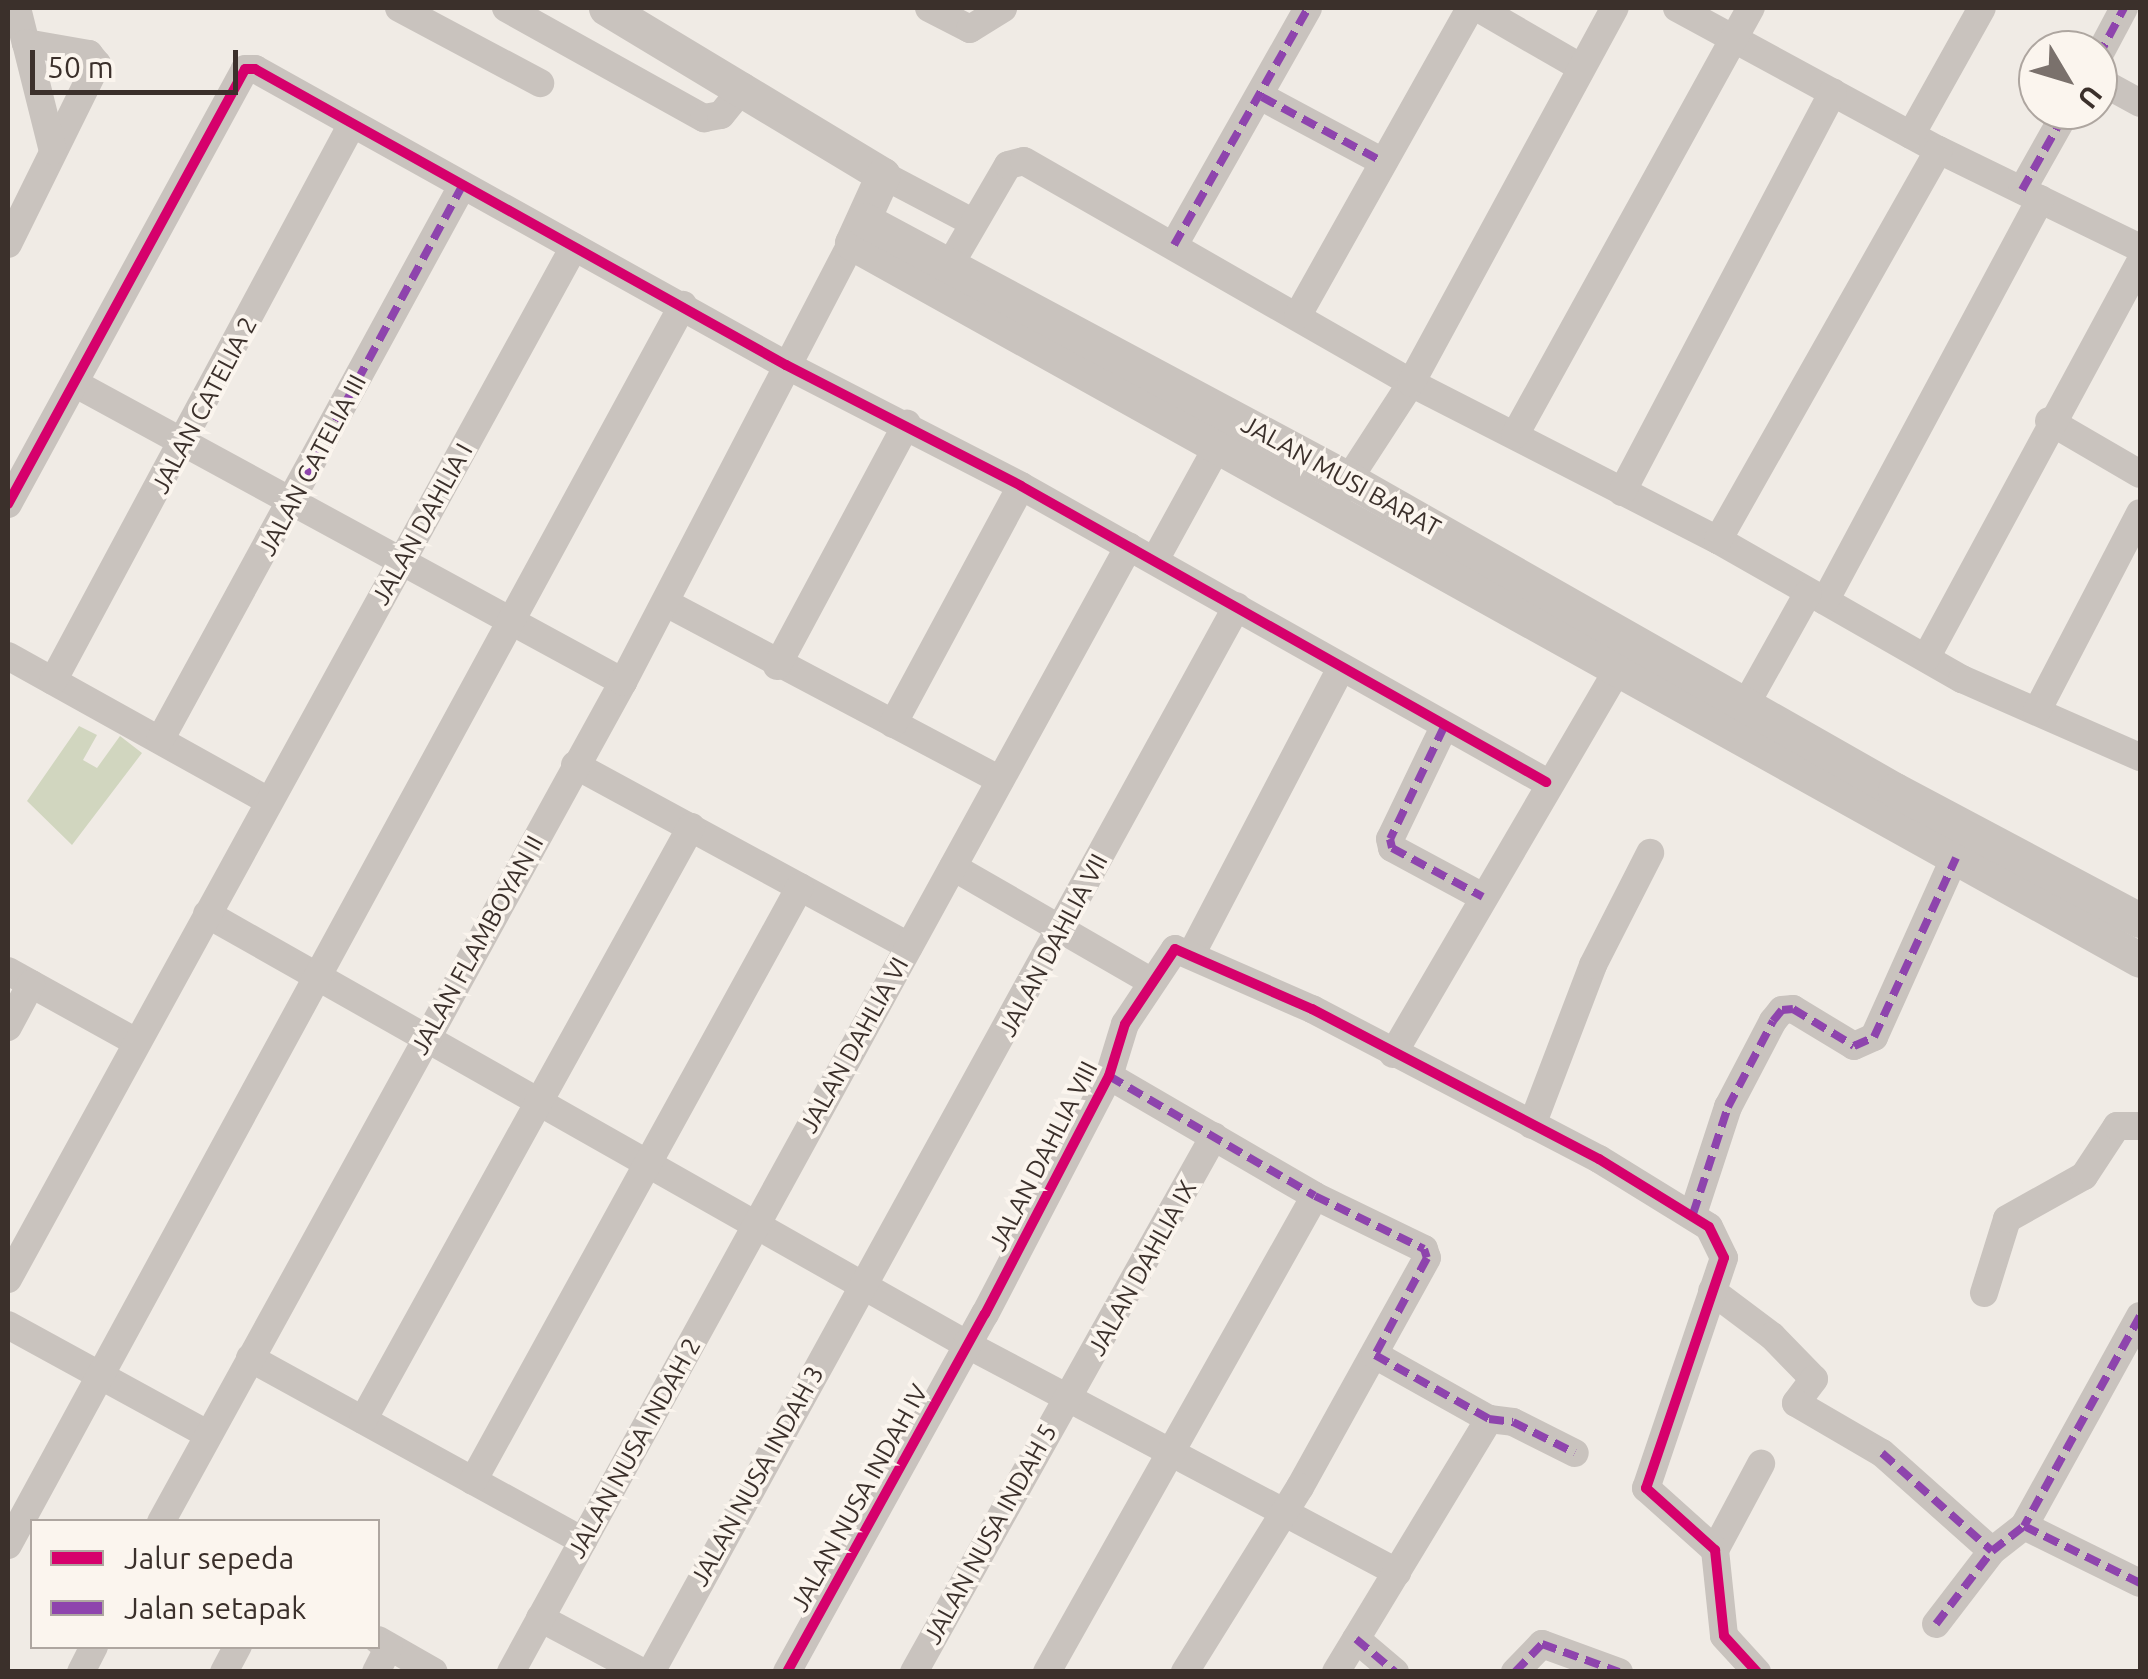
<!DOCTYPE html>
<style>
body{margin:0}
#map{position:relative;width:2148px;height:1679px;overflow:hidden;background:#f0ebe5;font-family:Ubuntu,sans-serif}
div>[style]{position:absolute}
.green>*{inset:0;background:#d1d6bf}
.minor>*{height:28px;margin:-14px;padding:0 14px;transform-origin:14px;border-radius:14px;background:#c9c3be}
.tertiary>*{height:35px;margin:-17.5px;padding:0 17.5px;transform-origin:17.5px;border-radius:17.5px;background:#c9c3be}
.quiet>*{height:8px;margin-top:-4px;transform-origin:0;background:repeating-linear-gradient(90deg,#8e44ad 0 15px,transparent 0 23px)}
.cycleway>*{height:10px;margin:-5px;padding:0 5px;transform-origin:5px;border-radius:5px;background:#d6006c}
span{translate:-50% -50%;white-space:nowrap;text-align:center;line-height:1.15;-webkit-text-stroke:8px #fbf5ee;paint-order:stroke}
.street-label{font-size:25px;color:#3b302b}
.frame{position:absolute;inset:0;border:10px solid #3b302b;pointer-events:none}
.legend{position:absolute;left:30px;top:1519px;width:350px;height:130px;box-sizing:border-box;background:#fbf5ee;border:2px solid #aea6a0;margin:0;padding:12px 18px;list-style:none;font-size:30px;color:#3b302b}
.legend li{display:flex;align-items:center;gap:20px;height:50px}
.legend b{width:50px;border:2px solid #aea6a0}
.north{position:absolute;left:2018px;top:30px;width:100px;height:100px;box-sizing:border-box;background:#fbf5ee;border:2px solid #aea6a0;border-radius:50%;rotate:128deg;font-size:28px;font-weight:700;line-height:40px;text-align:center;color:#3b302b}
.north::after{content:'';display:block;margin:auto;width:35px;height:45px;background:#7a716c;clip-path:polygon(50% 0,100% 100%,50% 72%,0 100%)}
.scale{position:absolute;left:30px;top:50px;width:208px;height:45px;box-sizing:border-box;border:5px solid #3b302b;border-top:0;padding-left:12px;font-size:30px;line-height:35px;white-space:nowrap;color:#3b302b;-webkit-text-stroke:8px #fbf5ee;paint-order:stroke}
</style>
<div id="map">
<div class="green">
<i style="clip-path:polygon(79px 726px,97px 735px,83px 760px,97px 768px,120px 736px,142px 753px,72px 845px,27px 801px)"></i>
</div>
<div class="minor">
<i style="left:17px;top:8px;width:36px;rotate:76deg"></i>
<i style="left:399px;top:8px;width:160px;rotate:28deg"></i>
<i style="left:506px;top:8px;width:227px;rotate:29.1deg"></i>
<i style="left:704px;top:118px;width:17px;rotate:-10deg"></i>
<i style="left:721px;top:115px;width:36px;rotate:-51deg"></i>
<i style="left:929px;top:8px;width:46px;rotate:27.1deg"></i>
<i style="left:970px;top:29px;width:39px;rotate:-32deg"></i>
<i style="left:1478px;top:8px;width:118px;rotate:30deg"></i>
<i style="left:1677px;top:8px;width:298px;rotate:28.5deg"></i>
<i style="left:1939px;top:150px;width:224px;rotate:26deg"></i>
<i style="left:2098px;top:57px;width:55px;rotate:-62deg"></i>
<i style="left:2098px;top:80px;width:48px;rotate:28.7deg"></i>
<i style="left:1262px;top:97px;width:137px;rotate:28.2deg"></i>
<i style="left:1911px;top:135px;width:145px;rotate:-60.8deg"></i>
<i style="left:883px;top:175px;width:101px;rotate:27.8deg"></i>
<i style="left:2022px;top:190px;width:92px;rotate:-60.6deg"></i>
<i style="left:8px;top:244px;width:201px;rotate:-63.7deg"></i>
<i style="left:97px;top:64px;width:13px;rotate:-129deg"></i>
<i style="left:89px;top:54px;width:64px;rotate:-170.1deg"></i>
<i style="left:26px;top:43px;width:111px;rotate:76deg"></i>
<i style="left:1174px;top:245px;width:272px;rotate:-60.5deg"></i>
<i style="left:951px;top:263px;width:113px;rotate:-59.8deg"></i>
<i style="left:1008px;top:165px;width:16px;rotate:-14deg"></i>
<i style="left:1024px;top:161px;width:446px;rotate:29.8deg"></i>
<i style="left:1411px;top:383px;width:345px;rotate:27.1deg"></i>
<i style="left:1718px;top:540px;width:281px;rotate:29.7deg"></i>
<i style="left:1962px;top:679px;width:194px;rotate:23.7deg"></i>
<i style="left:1298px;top:315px;width:352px;rotate:-60.7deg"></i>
<i style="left:76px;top:384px;width:623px;rotate:28.58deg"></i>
<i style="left:2049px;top:421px;width:105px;rotate:30.2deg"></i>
<i style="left:1515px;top:435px;width:488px;rotate:-61.1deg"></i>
<i style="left:1622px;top:492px;width:452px;rotate:-62.2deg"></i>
<i style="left:1339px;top:494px;width:132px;rotate:-57deg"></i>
<i style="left:1411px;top:383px;width:427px;rotate:-61.5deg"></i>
<i style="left:8px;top:504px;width:495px;rotate:-61.4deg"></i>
<i style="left:245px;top:69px;width:10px"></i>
<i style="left:255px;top:69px;width:608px;rotate:29.14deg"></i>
<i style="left:786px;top:365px;width:264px;rotate:27.2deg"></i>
<i style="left:1021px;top:486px;width:603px;rotate:29.41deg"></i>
<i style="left:1718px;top:540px;width:448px;rotate:-60.5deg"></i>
<i style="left:1155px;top:560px;width:127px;rotate:-61.2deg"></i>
<i style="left:1825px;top:601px;width:456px;rotate:-61.8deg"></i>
<i style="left:666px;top:603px;width:378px;rotate:27.9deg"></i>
<i style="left:8px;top:656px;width:298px;rotate:29.1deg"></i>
<i style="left:1926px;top:658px;width:450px;rotate:-61.6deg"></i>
<i style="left:777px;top:666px;width:275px;rotate:-61.8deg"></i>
<i style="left:53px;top:681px;width:630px;rotate:-61.77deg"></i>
<i style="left:1746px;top:704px;width:127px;rotate:-60.8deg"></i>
<i style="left:2037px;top:711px;width:223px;rotate:-62.5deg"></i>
<i style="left:893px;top:724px;width:270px;rotate:-61.7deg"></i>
<i style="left:1444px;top:727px;width:124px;rotate:115.7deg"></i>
<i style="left:1390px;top:839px;width:9px;rotate:77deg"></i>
<i style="left:1392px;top:848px;width:103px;rotate:28.3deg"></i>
<i style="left:160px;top:740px;width:629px;rotate:-61.4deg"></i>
<i style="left:575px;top:765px;width:380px;rotate:28.5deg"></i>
<i style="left:953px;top:867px;width:226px;rotate:30deg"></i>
<i style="left:207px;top:914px;width:872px;rotate:29.53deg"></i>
<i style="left:966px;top:1344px;width:488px;rotate:27.9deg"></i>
<i style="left:1192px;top:953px;width:322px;rotate:-62.4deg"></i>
<i style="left:8px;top:971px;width:146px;rotate:29deg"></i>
<i style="left:8px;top:1027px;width:49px;rotate:-61.9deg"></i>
<i style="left:1393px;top:1054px;width:441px;rotate:-59.7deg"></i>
<i style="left:1109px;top:1076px;width:238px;rotate:30.2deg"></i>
<i style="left:1315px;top:1196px;width:121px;rotate:25.9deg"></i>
<i style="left:1424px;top:1249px;width:9px;rotate:72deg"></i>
<i style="left:1427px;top:1258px;width:262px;rotate:119deg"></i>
<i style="left:1300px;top:1487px;width:218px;rotate:121.9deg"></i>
<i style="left:1532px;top:1125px;width:171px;rotate:-69.1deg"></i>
<i style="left:1593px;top:965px;width:126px;rotate:-63deg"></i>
<i style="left:1693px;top:1214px;width:113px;rotate:-71.9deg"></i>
<i style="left:1728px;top:1107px;width:97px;rotate:-62.4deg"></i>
<i style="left:1773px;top:1021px;width:14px;rotate:-51deg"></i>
<i style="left:1782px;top:1010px;width:11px;rotate:-5deg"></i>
<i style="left:1793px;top:1009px;width:71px;rotate:31.2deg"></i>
<i style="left:1854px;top:1046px;width:22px;rotate:-24deg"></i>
<i style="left:1874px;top:1037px;width:217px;rotate:-65.8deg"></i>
<i style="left:8px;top:1279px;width:1177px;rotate:-61.26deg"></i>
<i style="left:1712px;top:1291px;width:75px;rotate:36.9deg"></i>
<i style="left:1772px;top:1336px;width:60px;rotate:45.7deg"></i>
<i style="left:1814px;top:1379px;width:30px;rotate:127deg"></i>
<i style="left:1796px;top:1403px;width:99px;rotate:30.2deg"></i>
<i style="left:1882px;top:1453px;width:147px;rotate:41.7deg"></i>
<i style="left:1984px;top:1293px;width:77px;rotate:-72.7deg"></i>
<i style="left:2007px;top:1219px;width:88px;rotate:-29.2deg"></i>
<i style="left:2084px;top:1176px;width:60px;rotate:-56.6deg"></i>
<i style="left:2117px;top:1126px;width:23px"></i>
<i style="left:2140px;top:1316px;width:240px;rotate:118.9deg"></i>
<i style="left:2024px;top:1526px;width:129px;rotate:26.2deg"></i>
<i style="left:8px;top:1325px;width:227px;rotate:28.7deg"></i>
<i style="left:1375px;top:1355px;width:131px;rotate:29.3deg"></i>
<i style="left:1489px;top:1419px;width:24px;rotate:7deg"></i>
<i style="left:1513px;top:1422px;width:69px;rotate:26.6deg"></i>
<i style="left:250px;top:1358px;width:380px;rotate:28.8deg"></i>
<i style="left:363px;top:1420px;width:678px;rotate:-61.05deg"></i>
<i style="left:473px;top:1481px;width:678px;rotate:-61.17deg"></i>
<i style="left:161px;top:1522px;width:959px;rotate:-61.19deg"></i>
<i style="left:623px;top:682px;width:495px;rotate:-62.5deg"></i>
<i style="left:8px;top:1545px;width:1412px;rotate:-61.44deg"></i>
<i style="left:1715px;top:1550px;width:98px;rotate:-61.9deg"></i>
<i style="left:540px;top:1618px;width:115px;rotate:27.9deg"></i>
<i style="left:1936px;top:1624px;width:92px;rotate:-52.5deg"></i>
<i style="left:1992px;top:1551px;width:41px;rotate:-38deg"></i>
<i style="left:1356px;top:1639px;width:51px;rotate:40.2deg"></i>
<i style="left:378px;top:1640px;width:64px;rotate:29.7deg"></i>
<i style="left:81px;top:1672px;width:29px;rotate:-63deg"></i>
<i style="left:224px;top:1672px;width:30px;rotate:-62deg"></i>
<i style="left:376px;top:1672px;width:28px;rotate:-63deg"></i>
<i style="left:511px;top:1672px;width:1284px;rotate:-61.24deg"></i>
<i style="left:651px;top:1672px;width:1216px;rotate:-61.2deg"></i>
<i style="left:787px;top:1672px;width:409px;rotate:-61.1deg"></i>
<i style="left:985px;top:1314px;width:268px;rotate:-62.5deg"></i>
<i style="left:1109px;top:1076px;width:54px;rotate:-72.9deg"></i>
<i style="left:1125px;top:1024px;width:90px;rotate:-56.3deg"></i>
<i style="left:1175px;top:949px;width:150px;rotate:23.7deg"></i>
<i style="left:1312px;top:1009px;width:324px;rotate:27.6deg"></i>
<i style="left:1599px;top:1159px;width:129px;rotate:31.7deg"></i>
<i style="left:1709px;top:1227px;width:34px;rotate:64deg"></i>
<i style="left:1724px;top:1258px;width:243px;rotate:108.7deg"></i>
<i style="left:1646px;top:1488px;width:93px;rotate:41.9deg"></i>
<i style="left:1715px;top:1550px;width:86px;rotate:84deg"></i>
<i style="left:1724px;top:1636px;width:49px;rotate:47.5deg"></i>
<i style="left:914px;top:1672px;width:614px;rotate:-60.76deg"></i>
<i style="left:1047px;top:1672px;width:546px;rotate:-60.62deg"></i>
<i style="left:1336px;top:1672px;width:296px;rotate:-58.8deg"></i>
<i style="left:1515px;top:1672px;width:39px;rotate:-46deg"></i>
<i style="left:1542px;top:1644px;width:82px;rotate:20deg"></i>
</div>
<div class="tertiary">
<i style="left:606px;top:8px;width:323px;rotate:31.1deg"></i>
<i style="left:883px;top:175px;width:75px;rotate:114.5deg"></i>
<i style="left:852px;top:243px;width:1474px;rotate:29.1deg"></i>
<i style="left:864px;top:220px;width:549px;rotate:28.15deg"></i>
<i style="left:1348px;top:479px;width:629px;rotate:29.62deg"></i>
<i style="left:1895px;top:790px;width:277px;rotate:28deg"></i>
</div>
<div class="quiet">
<i style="left:2098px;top:57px;width:55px;rotate:-62deg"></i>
<i style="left:1262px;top:97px;width:137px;rotate:28.2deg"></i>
<i style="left:2022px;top:190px;width:92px;rotate:-60.6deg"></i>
<i style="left:1174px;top:245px;width:272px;rotate:-60.5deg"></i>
<i style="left:292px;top:502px;width:357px;rotate:-61.7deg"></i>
<i style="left:1444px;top:727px;width:124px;rotate:115.7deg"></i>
<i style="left:1390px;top:839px;width:9px;rotate:77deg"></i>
<i style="left:1392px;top:848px;width:103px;rotate:28.3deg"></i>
<i style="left:1109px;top:1076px;width:238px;rotate:30.2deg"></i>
<i style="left:1315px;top:1196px;width:121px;rotate:25.9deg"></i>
<i style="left:1424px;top:1249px;width:9px;rotate:72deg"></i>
<i style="left:1427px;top:1258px;width:110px;rotate:118.2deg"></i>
<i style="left:1375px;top:1355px;width:131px;rotate:29.3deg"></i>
<i style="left:1489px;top:1419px;width:24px;rotate:7deg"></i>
<i style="left:1513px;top:1422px;width:69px;rotate:26.6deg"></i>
<i style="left:1693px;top:1214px;width:113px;rotate:-71.9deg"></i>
<i style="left:1728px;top:1107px;width:97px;rotate:-62.4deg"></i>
<i style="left:1773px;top:1021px;width:14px;rotate:-51deg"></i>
<i style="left:1782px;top:1010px;width:11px;rotate:-5deg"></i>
<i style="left:1793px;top:1009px;width:71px;rotate:31.2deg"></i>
<i style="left:1854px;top:1046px;width:22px;rotate:-24deg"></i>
<i style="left:1874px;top:1037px;width:197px;rotate:-65.4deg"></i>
<i style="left:2140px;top:1316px;width:240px;rotate:118.9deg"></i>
<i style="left:2024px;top:1526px;width:129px;rotate:26.2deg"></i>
<i style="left:1882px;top:1453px;width:147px;rotate:41.7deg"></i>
<i style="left:1936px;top:1624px;width:92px;rotate:-52.5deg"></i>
<i style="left:1992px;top:1551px;width:41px;rotate:-38deg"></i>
<i style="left:1356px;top:1639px;width:51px;rotate:40.2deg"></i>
<i style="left:1515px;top:1672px;width:39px;rotate:-46deg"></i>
<i style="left:1542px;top:1644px;width:82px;rotate:20deg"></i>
</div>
<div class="cycleway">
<i style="left:8px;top:504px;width:495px;rotate:-61.4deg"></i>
<i style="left:245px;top:69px;width:10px"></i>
<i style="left:255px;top:69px;width:608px;rotate:29.14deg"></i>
<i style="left:786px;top:365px;width:264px;rotate:27.2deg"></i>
<i style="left:1021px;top:486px;width:603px;rotate:29.41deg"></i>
<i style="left:787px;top:1672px;width:409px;rotate:-61.1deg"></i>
<i style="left:985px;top:1314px;width:268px;rotate:-62.5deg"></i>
<i style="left:1109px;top:1076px;width:54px;rotate:-72.9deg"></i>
<i style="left:1125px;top:1024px;width:90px;rotate:-56.3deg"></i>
<i style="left:1175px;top:949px;width:150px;rotate:23.7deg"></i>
<i style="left:1312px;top:1009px;width:324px;rotate:27.6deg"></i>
<i style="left:1599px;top:1159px;width:129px;rotate:31.7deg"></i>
<i style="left:1709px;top:1227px;width:34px;rotate:64deg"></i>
<i style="left:1724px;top:1258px;width:243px;rotate:108.7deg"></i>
<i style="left:1646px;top:1488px;width:93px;rotate:41.9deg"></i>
<i style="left:1715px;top:1550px;width:86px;rotate:84deg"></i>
<i style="left:1724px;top:1636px;width:49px;rotate:47.5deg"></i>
</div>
<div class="street-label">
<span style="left:204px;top:405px;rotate:-62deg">JALAN CATELIA 2</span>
<span style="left:312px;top:465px;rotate:-62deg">JALAN CATELIA III</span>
<span style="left:1341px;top:476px;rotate:29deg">JALAN MUSI BARAT</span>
<span style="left:422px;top:524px;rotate:-61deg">JALAN DAHLIA I</span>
<span style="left:477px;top:945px;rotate:-61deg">JALAN FLAMBOYAN II</span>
<span style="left:1053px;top:945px;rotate:-62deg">JALAN DAHLIA VII</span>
<span style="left:854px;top:1045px;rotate:-61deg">JALAN DAHLIA VI</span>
<span style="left:1043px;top:1156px;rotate:-63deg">JALAN DAHLIA VIII</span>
<span style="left:1142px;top:1268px;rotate:-61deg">JALAN DAHLIA IX</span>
<span style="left:634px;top:1448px;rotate:-61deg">JALAN NUSA INDAH 2</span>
<span style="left:757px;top:1476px;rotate:-61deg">JALAN NUSA INDAH 3</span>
<span style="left:859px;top:1498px;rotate:-61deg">JALAN NUSA INDAH IV</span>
<span style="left:990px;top:1534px;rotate:-61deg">JALAN NUSA INDAH 5</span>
</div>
<div class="frame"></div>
<ul class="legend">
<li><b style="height:12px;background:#d6006c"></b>Jalur sepeda</li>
<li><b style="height:12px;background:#8e44ad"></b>Jalan setapak</li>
</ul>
<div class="north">U</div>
<div class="scale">50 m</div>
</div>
